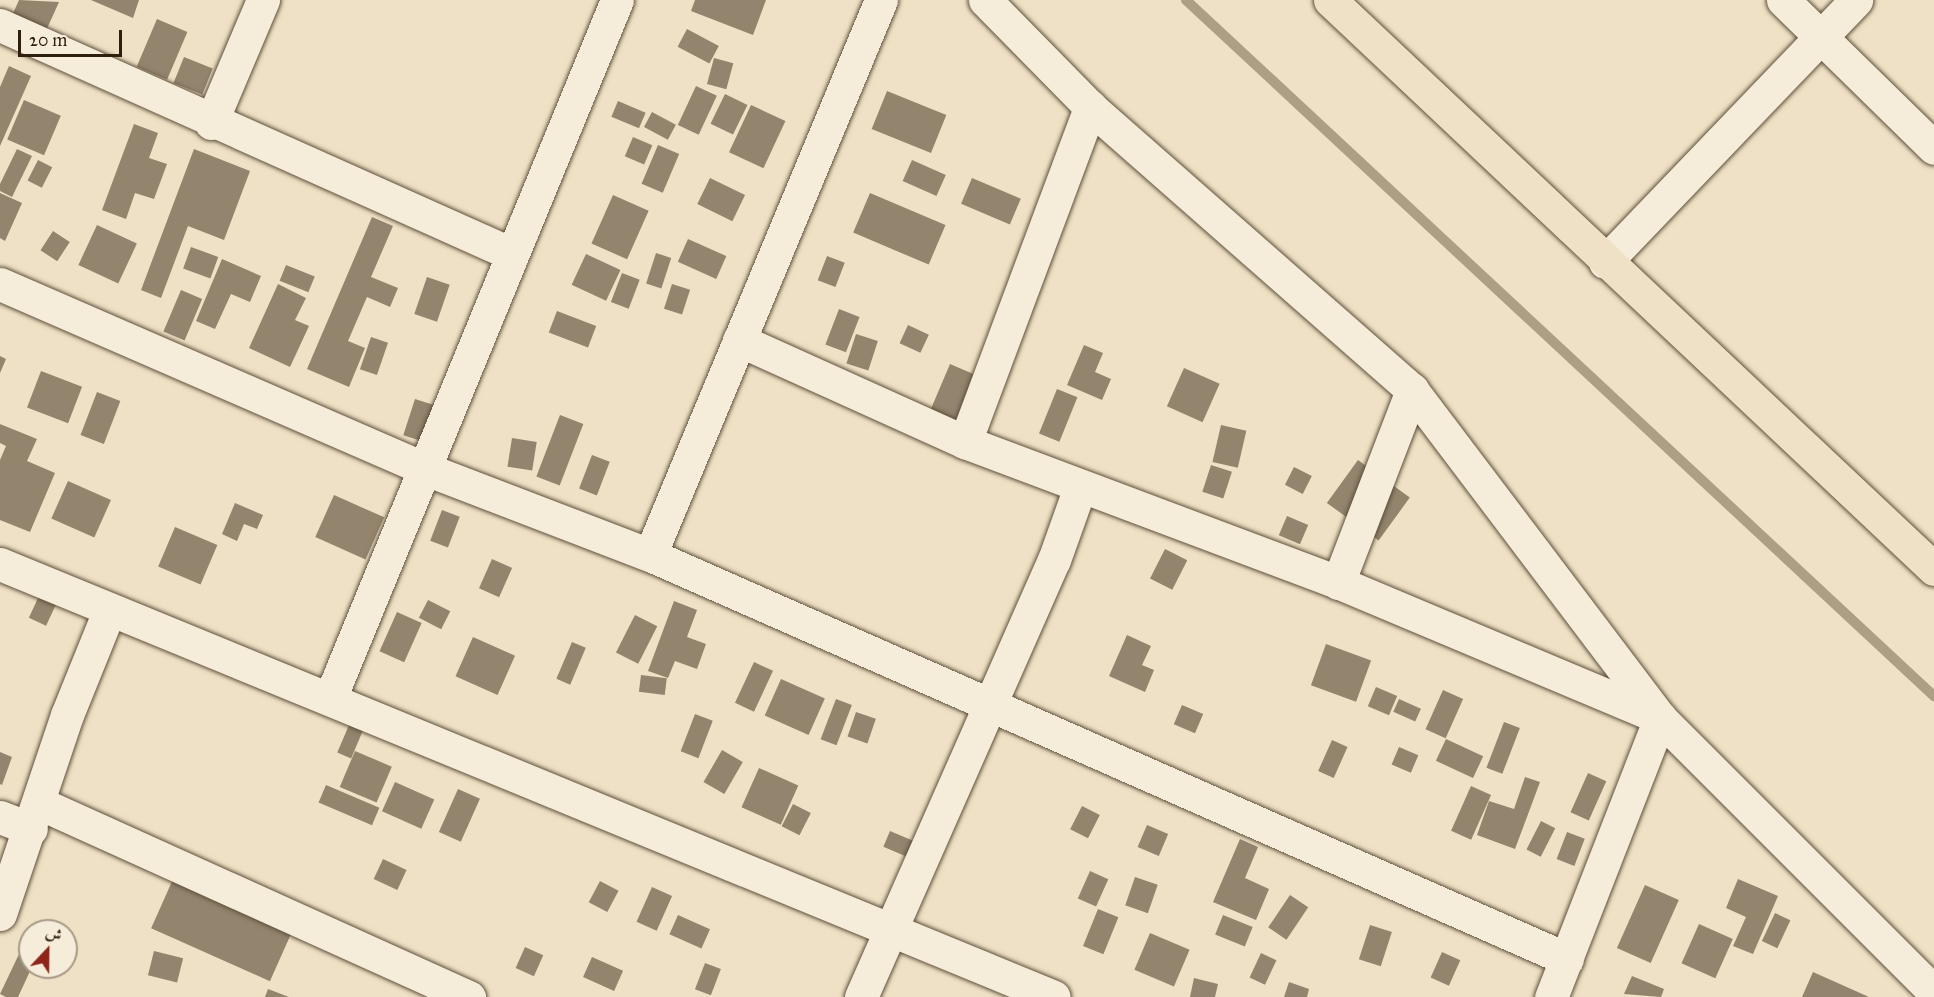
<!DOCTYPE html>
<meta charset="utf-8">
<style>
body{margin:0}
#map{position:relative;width:1934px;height:997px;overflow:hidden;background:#efe1c5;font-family:"IM FELL Great Primer",Amiri,serif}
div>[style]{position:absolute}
.stream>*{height:10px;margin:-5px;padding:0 5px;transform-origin:5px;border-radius:5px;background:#ad9f86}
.building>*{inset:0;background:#92846d;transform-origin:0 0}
.roads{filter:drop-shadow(0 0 2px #5e503b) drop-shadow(0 0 2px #5e503b)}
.minor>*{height:33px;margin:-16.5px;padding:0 16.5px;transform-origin:16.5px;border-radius:16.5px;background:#f5ecd9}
.major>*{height:33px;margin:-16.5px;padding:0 16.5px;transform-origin:16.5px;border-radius:16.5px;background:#efe1c5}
span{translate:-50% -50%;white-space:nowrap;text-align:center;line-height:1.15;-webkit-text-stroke:5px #f5ecd9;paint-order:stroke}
.north{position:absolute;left:18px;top:919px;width:60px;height:60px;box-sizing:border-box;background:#f5ecd9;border:2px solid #a59a87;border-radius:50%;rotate:22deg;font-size:16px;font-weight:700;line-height:24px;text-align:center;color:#2e1f0d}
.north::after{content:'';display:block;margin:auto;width:21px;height:27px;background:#8f2418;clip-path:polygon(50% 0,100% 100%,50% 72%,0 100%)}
.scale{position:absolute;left:18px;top:30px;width:104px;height:27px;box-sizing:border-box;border:3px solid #2e1f0d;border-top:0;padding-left:8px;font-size:18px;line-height:21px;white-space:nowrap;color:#2e1f0d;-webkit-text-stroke:4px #f5ecd9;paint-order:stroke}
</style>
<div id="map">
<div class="stream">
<i style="left:1186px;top:0;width:1022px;rotate:42.94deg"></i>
</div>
<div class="building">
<i style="clip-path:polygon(19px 0,59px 2px,45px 33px,11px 18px)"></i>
<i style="clip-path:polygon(91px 0,139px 0,133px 18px)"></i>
<i style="clip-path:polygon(695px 0,766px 0,753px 35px,691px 11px)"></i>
<i style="left:157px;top:19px;width:33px;height:52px;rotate:23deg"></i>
<i style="left:687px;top:29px;width:36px;height:20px;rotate:28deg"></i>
<i style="left:184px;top:57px;width:31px;height:28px;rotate:22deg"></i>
<i style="left:714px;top:58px;width:20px;height:27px;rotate:15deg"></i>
<i style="clip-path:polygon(9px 66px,31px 76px,0 146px,0 87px)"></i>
<i style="left:696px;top:86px;width:23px;height:43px;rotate:25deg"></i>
<i style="left:887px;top:91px;width:64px;height:41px;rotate:22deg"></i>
<i style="left:725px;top:94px;width:25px;height:33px;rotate:26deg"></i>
<i style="left:24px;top:100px;width:40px;height:43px;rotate:23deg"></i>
<i style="left:618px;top:101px;width:30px;height:17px;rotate:23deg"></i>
<i style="left:751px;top:105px;width:38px;height:52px;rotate:25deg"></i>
<i style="left:652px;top:112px;width:27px;height:17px;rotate:28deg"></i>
<i style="clip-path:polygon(134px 124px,158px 133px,149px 158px,167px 164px,154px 199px,135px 193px,126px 219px,102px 210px)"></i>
<i style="left:633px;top:137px;width:21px;height:21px;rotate:23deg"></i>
<i style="left:658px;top:145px;width:23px;height:42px;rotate:23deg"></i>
<i style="clip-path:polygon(17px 149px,32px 156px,12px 197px,0 191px,0 184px)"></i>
<i style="clip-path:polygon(194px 149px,250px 171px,224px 240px,188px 226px,161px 298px,141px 290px)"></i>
<i style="left:38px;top:160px;width:16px;height:23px;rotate:27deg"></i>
<i style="left:912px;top:160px;width:37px;height:23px;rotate:24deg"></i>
<i style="left:710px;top:178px;width:39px;height:29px;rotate:26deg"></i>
<i style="left:972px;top:178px;width:53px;height:28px;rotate:23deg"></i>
<i style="clip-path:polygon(0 193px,22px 203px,5px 241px,0 238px)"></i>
<i style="left:870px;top:193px;width:82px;height:43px;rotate:23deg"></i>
<i style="left:613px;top:195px;width:39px;height:53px;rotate:24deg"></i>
<i style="clip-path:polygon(372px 217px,393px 226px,371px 277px,398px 288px,390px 307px,367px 297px,348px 341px,365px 348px,349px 387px,307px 369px)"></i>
<i style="left:97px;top:225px;width:44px;height:44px;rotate:25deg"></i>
<i style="left:53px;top:231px;width:20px;height:23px;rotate:33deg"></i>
<i style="left:688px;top:239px;width:42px;height:25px;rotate:24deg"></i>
<i style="left:191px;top:247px;width:29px;height:23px;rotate:20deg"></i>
<i style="left:656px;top:253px;width:16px;height:32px;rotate:18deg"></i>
<i style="left:586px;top:254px;width:38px;height:34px;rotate:25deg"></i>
<i style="left:827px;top:256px;width:19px;height:26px;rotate:21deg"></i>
<i style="clip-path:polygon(222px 259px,261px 276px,250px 302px,231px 294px,215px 329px,196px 321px)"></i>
<i style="left:286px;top:265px;width:31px;height:17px;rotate:22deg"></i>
<i style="left:622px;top:273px;width:19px;height:31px;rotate:21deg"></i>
<i style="left:427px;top:277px;width:24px;height:39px;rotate:19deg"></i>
<i style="clip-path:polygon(278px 284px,306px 298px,295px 320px,309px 326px,290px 367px,249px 348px)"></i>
<i style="left:672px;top:284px;width:19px;height:26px;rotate:18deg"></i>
<i style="left:181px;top:290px;width:23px;height:45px;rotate:23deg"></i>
<i style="left:839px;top:309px;width:22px;height:38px;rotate:21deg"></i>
<i style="left:557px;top:311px;width:42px;height:23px;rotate:21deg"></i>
<i style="left:908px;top:325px;width:23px;height:20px;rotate:25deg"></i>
<i style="left:856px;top:334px;width:23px;height:31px;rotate:18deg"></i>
<i style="left:371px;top:337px;width:18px;height:34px;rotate:19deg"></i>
<i style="clip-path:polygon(1084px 345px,1103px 353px,1095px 372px,1111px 379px,1102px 400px,1067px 385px)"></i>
<i style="clip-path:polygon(0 356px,6px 359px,0 373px)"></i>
<i style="left:950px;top:364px;width:28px;height:56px;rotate:23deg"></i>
<i style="left:1184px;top:368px;width:39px;height:42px;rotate:24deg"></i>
<i style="left:41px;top:371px;width:44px;height:39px;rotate:21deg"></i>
<i style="left:1057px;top:389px;width:22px;height:48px;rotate:22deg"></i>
<i style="left:97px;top:392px;width:25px;height:46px;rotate:21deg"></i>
<i style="left:415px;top:399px;width:19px;height:38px;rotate:18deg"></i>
<i style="left:560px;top:415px;width:25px;height:66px;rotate:21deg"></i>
<i style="clip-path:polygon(0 424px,37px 439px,27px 461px,55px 473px,30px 532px,0 520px,0 460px,6px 446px,0 443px)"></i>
<i style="left:1221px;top:425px;width:26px;height:38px;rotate:13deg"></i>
<i style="left:512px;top:438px;width:25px;height:29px;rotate:9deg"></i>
<i style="left:592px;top:455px;width:19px;height:36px;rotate:21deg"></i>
<i style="left:1358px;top:460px;width:64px;height:53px;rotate:36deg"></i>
<i style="left:1211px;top:465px;width:22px;height:28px;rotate:18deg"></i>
<i style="left:1294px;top:467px;width:20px;height:20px;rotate:27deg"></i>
<i style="left:68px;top:481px;width:47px;height:41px;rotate:24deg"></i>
<i style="left:334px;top:495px;width:55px;height:46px;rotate:24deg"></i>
<i style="clip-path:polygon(235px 503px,263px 515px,257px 529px,244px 524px,237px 541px,222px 534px)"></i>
<i style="left:442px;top:510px;width:19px;height:33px;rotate:21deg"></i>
<i style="left:1287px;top:516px;width:23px;height:21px;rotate:23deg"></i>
<i style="left:175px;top:527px;width:46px;height:43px;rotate:23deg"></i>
<i style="left:1165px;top:549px;width:25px;height:33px;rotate:27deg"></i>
<i style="left:492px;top:559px;width:22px;height:32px;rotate:24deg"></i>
<i style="left:39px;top:596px;width:19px;height:24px;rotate:25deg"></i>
<i style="left:428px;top:600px;width:25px;height:20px;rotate:27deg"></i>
<i style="clip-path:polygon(674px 601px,697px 610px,687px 637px,706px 644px,697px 669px,675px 661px,668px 678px,648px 671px)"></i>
<i style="left:397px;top:612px;width:27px;height:43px;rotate:24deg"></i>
<i style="left:635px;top:615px;width:25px;height:42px;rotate:27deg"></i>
<i style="clip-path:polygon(1127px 635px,1151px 646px,1142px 665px,1154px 670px,1145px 692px,1109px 676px)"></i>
<i style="left:473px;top:637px;width:46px;height:43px;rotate:24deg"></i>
<i style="left:572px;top:642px;width:15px;height:40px;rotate:23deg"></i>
<i style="left:1326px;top:644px;width:48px;height:44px;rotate:20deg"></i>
<i style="left:754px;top:662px;width:21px;height:45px;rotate:25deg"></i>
<i style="left:641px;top:675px;width:26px;height:17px;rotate:7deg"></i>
<i style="left:781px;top:679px;width:48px;height:40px;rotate:24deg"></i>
<i style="left:1376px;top:687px;width:23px;height:21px;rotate:23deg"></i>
<i style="left:1443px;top:690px;width:22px;height:43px;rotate:24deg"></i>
<i style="left:836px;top:699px;width:17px;height:43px;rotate:21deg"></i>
<i style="left:1399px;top:699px;width:24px;height:14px;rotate:24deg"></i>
<i style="left:1182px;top:705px;width:23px;height:21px;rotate:23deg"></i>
<i style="left:856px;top:712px;width:21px;height:26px;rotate:19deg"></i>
<i style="left:695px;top:714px;width:19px;height:40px;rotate:21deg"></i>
<i style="left:1504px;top:722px;width:17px;height:49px;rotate:21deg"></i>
<i style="left:349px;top:725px;width:15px;height:30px;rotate:23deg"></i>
<i style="left:1446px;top:739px;width:41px;height:24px;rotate:25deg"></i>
<i style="left:1332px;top:740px;width:17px;height:34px;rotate:24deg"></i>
<i style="left:1399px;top:747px;width:21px;height:19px;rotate:23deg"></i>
<i style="left:722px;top:750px;width:24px;height:37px;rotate:30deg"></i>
<i style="left:355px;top:751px;width:40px;height:39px;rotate:23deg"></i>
<i style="clip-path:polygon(0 752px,12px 757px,2px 785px,0 784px)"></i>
<i style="left:759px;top:768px;width:43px;height:43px;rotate:24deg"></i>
<i style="left:1588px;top:773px;width:20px;height:43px;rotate:24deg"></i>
<i style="clip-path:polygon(1525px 777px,1540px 782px,1515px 849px,1477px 835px,1489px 801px,1514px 809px)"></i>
<i style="left:395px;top:782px;width:43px;height:32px;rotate:24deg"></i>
<i style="left:326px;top:785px;width:58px;height:19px;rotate:23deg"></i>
<i style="left:1471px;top:786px;width:22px;height:49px;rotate:24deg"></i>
<i style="left:458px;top:789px;width:24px;height:47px;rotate:24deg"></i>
<i style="left:793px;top:804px;width:20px;height:25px;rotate:27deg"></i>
<i style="left:1082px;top:806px;width:20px;height:26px;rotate:27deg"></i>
<i style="left:1541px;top:821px;width:16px;height:32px;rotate:27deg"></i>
<i style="left:1147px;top:825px;width:23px;height:24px;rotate:23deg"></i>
<i style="left:890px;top:831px;width:25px;height:17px;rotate:23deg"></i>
<i style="left:1567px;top:832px;width:19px;height:29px;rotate:21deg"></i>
<i style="clip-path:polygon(1240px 839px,1258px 847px,1245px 878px,1269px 889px,1256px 920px,1213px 902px)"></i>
<i style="left:383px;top:859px;width:26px;height:22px;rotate:25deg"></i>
<i style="left:178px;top:868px;width:130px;height:66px;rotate:24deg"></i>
<i style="left:1090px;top:871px;width:20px;height:30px;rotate:24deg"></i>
<i style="left:1135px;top:877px;width:24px;height:30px;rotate:19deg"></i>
<i style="clip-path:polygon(1738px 879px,1778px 896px,1753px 954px,1733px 946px,1746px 917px,1726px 908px)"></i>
<i style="left:600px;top:881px;width:21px;height:24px;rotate:28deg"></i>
<i style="left:1645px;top:885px;width:37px;height:69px;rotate:24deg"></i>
<i style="left:652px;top:887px;width:22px;height:38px;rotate:24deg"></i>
<i style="left:1290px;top:895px;width:22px;height:39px;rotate:34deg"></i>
<i style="left:1098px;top:909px;width:22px;height:40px;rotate:22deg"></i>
<i style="left:1775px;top:913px;width:17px;height:31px;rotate:25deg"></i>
<i style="left:678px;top:915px;width:35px;height:21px;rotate:24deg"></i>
<i style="left:1223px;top:915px;width:32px;height:21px;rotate:22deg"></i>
<i style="left:1699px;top:924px;width:37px;height:43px;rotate:24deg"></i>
<i style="left:1370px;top:925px;width:23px;height:36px;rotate:18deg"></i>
<i style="left:1150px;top:933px;width:43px;height:40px;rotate:23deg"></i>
<i style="left:525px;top:947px;width:20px;height:23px;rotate:24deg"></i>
<i style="left:154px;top:951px;width:30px;height:25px;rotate:14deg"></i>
<i style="clip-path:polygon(20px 952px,30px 957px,32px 967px,18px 997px,6px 997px,0 994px)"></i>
<i style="left:1442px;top:952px;width:20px;height:28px;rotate:24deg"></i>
<i style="left:1261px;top:953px;width:17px;height:27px;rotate:25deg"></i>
<i style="left:592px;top:957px;width:34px;height:22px;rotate:24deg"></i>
<i style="left:705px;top:963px;width:17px;height:28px;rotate:21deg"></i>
<i style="clip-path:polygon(1813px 972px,1869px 997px,1802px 997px)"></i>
<i style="clip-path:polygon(1632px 976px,1664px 989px,1661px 997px,1624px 994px)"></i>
<i style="clip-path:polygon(1194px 978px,1218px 984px,1215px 997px,1190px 997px)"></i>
<i style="clip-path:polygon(1289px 982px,1309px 989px,1307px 997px,1284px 997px)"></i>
<i style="clip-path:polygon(268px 989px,289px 997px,265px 997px)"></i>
</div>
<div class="roads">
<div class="minor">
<i style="left:985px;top:0;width:150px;rotate:45.5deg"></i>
<i style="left:1090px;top:107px;width:429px;rotate:41.3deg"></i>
<i style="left:1412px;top:390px;width:411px;rotate:52.9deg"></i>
<i style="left:1660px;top:718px;width:387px;rotate:45deg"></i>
<i style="left:1783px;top:0;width:211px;rotate:44.4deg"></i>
<i style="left:0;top:25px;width:561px;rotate:24.1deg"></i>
<i style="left:211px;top:123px;width:134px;rotate:-67.1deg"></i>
<i style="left:1605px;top:262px;width:363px;rotate:-46.2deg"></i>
<i style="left:0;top:284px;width:461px;rotate:23.5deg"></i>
<i style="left:423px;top:468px;width:243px;rotate:21deg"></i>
<i style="left:650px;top:555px;width:1002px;rotate:23.78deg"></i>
<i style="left:739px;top:340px;width:248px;rotate:24.3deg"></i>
<i style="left:965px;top:442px;width:358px;rotate:-69.5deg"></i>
<i style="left:965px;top:442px;width:390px;rotate:20.6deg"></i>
<i style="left:1330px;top:579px;width:358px;rotate:22.8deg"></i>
<i style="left:1660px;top:718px;width:300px;rotate:111.3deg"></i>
<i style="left:650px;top:555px;width:601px;rotate:-67.4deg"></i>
<i style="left:0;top:564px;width:1139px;rotate:22.33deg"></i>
<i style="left:1338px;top:583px;width:207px;rotate:-69deg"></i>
<i style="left:331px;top:696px;width:752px;rotate:-67.66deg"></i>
<i style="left:39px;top:803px;width:472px;rotate:24.3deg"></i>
<i style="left:0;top:817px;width:33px;rotate:21deg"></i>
<i style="left:0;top:914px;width:210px;rotate:-71.4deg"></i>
<i style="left:67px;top:715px;width:112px;rotate:-68deg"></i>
<i style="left:861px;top:997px;width:478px;rotate:-66.2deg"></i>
<i style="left:1054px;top:560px;width:77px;rotate:-70.4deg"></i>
</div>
<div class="major">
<i style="left:1330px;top:0;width:830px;rotate:43.29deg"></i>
</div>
</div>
<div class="north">ش</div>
<div class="scale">20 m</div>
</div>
